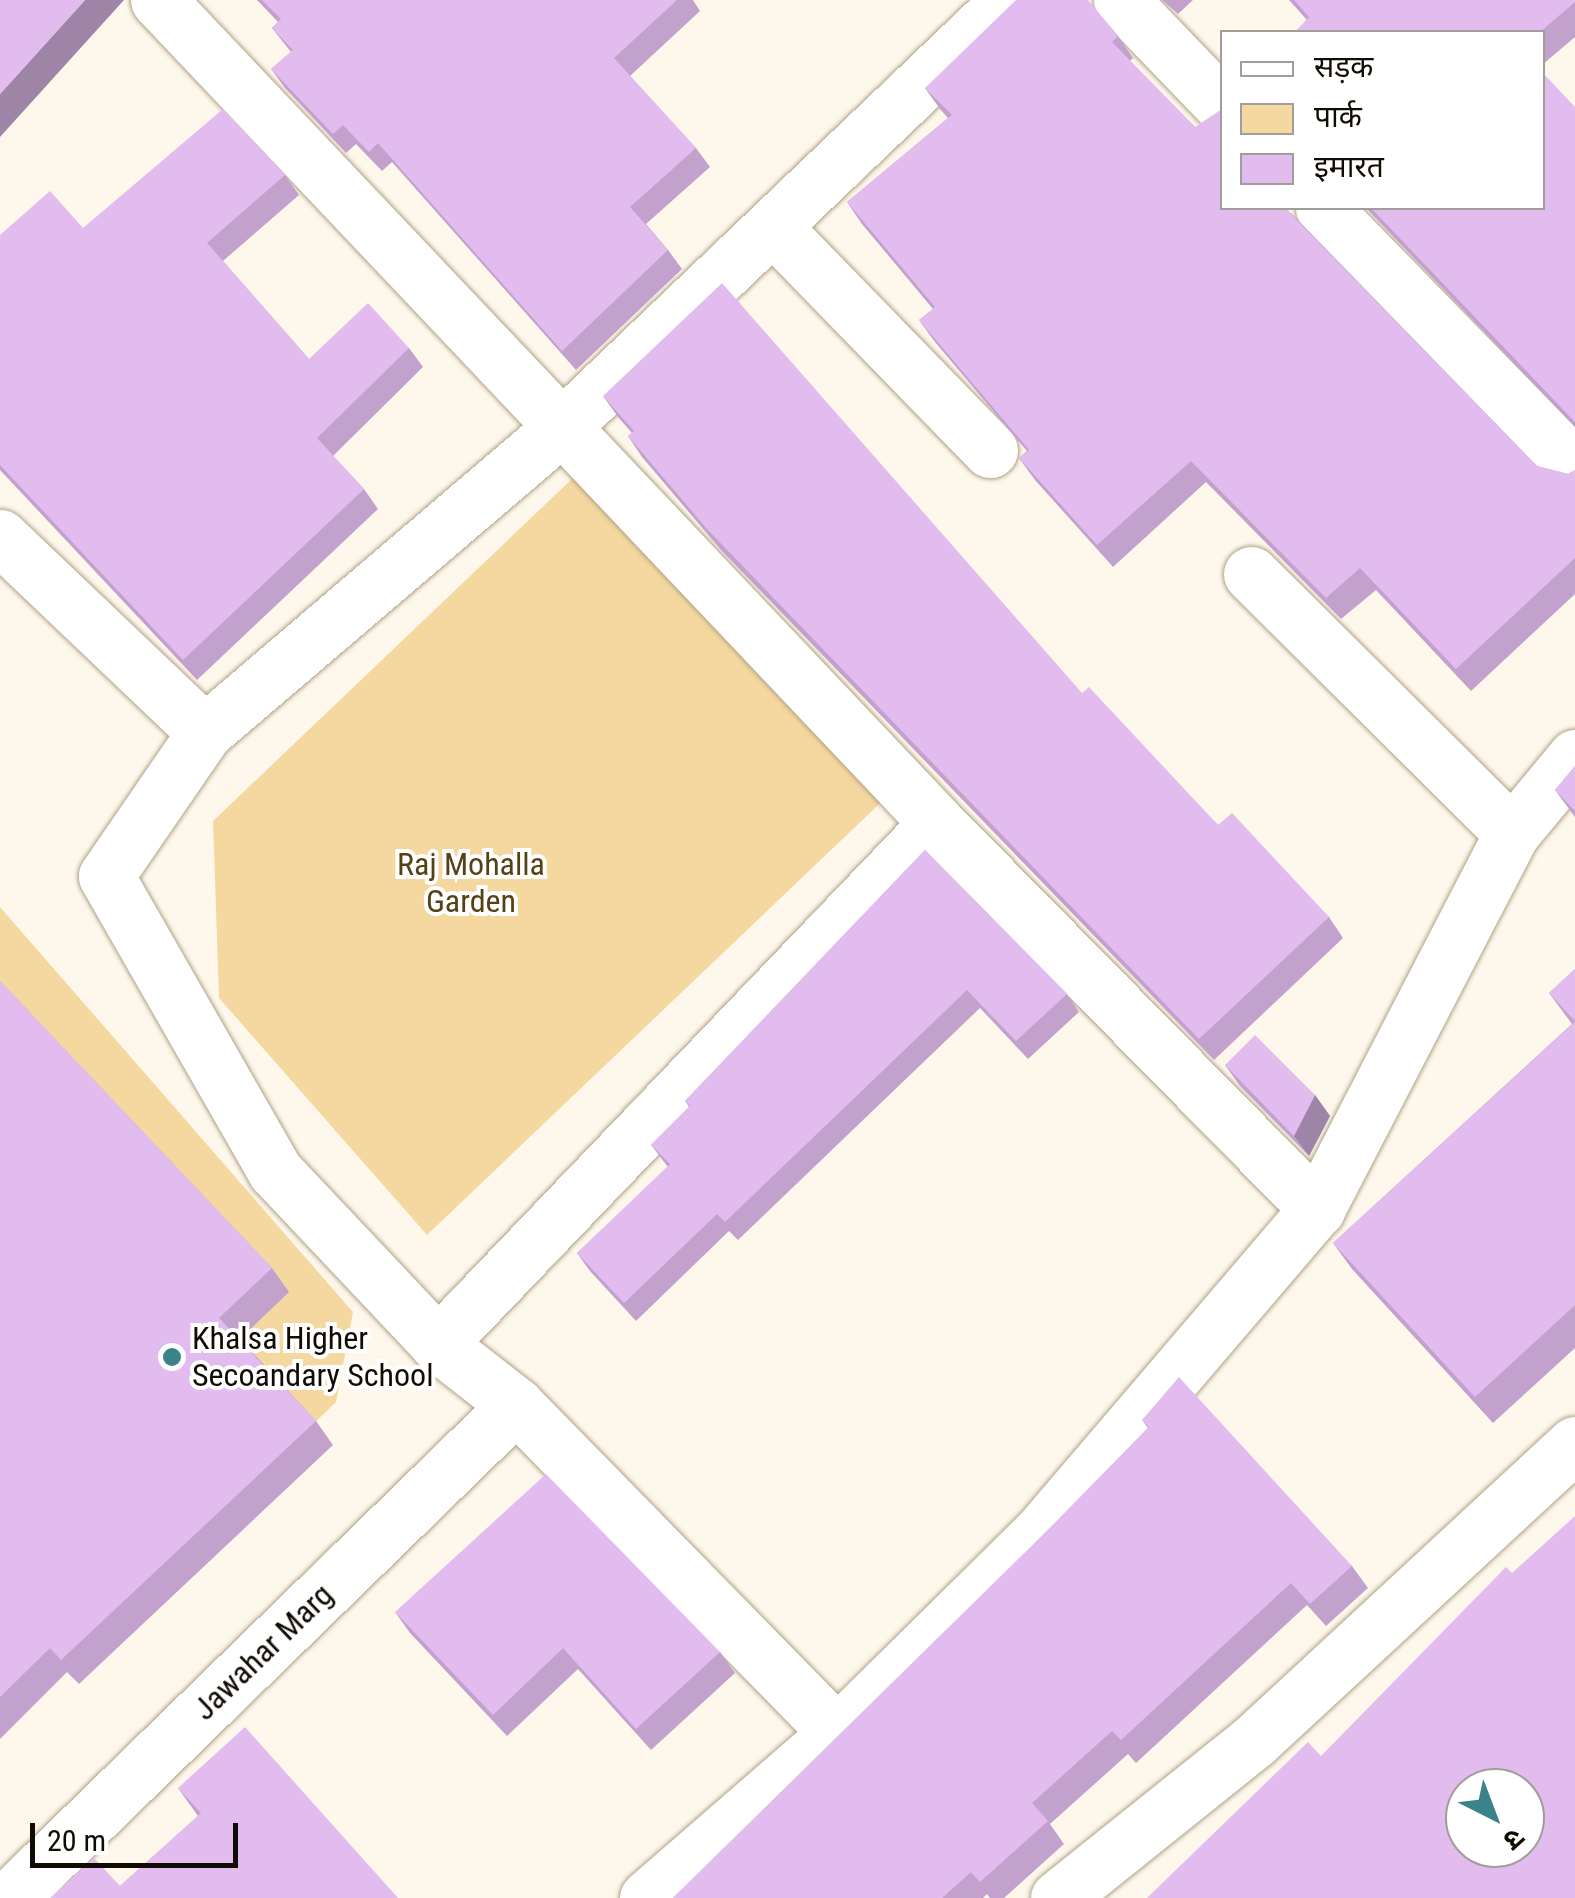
<!DOCTYPE html>
<meta charset="utf-8">
<style>
body{margin:0}
#map{position:relative;width:1575px;height:1898px;overflow:hidden;background:#fef8ec;font-family:"Roboto Condensed","Noto Sans Devanagari",sans-serif}
div>[style]{position:absolute}
.green>*{inset:0;background:#f5d89f}
.roads{filter:drop-shadow(0 0 2px #b0a286) drop-shadow(0 0 2px #b0a286)}
.minor>*{height:55px;margin:-27.5px;padding:0 27.5px;transform-origin:27.5px;border-radius:27.5px;background:#fff}
.wall>*{inset:0;background:#c2a2cd}
.shaded-wall>*{inset:0;background:#9e84a7}
.building>*{inset:0;background:#e2bcee}
.dots>*{width:28px;height:28px;translate:-50% -50%;box-sizing:border-box;border:5px solid #fff;border-radius:50%}
span{translate:-50% -50%;white-space:nowrap;text-align:center;line-height:1.15;-webkit-text-stroke:8px #fff;paint-order:stroke}
.park-label{font-size:32px;color:#554115}
.poi-label{font-size:32px;color:#110c03}
.left{translate:0 -50%;text-align:left}
.street-label{font-size:32px;color:#110c03}
.legend{position:absolute;left:1220px;top:30px;width:325px;height:180px;box-sizing:border-box;background:#fff;border:2px solid #a09e9a;margin:0;padding:12px 18px;list-style:none;font-size:30px;color:#110c03}
.legend li{display:flex;align-items:center;gap:20px;height:50px}
.legend b{width:50px;border:2px solid #a09e9a}
.north{position:absolute;left:1445px;top:1768px;width:100px;height:100px;box-sizing:border-box;background:#fff;border:2px solid #a09e9a;border-radius:50%;rotate:138deg;font-size:28px;font-weight:700;line-height:40px;text-align:center;color:#110c03}
.north::after{content:'';display:block;margin:auto;width:35px;height:45px;background:#3a8388;clip-path:polygon(50% 0,100% 100%,50% 72%,0 100%)}
.scale{position:absolute;left:30px;top:1823px;width:208px;height:45px;box-sizing:border-box;border:5px solid #110c03;border-top:0;padding-left:12px;font-size:30px;line-height:35px;white-space:nowrap;color:#110c03;-webkit-text-stroke:8px #fff;paint-order:stroke}
</style>
<div id="map">
<div class="green">
<i style="clip-path:polygon(575px 476px,893px 791px,427px 1235px,219px 998px,213px 821px)"></i>
<i style="clip-path:polygon(0 907px,353px 1312px,336px 1402px,0 1728px)"></i>
</div>
<div class="roads">
<div class="minor">
<i style="left:158px;top:0;width:1133px;rotate:46.57deg"></i>
<i style="left:937px;top:823px;width:542px;rotate:45.45deg"></i>
<i style="left:1121px;top:0;width:146px;rotate:46.1deg"></i>
<i style="left:1323px;top:208px;width:361px;rotate:45.7deg"></i>
<i style="left:776px;top:230px;width:307px;rotate:45.8deg"></i>
<i style="left:0;top:537px;width:283px;rotate:43.6deg"></i>
<i style="left:1251px;top:574px;width:368px;rotate:44.8deg"></i>
<i style="left:1512px;top:833px;width:99px;rotate:-50.3deg"></i>
<i style="left:438px;top:1344px;width:721px;rotate:-46.24deg"></i>
<i style="left:837px;top:1733px;width:459px;rotate:-134.4deg"></i>
<i style="left:516px;top:1405px;width:99px;rotate:-142deg"></i>
<i style="left:438px;top:1344px;width:238px;rotate:-133.3deg"></i>
<i style="left:275px;top:1171px;width:340px;rotate:-119.8deg"></i>
<i style="left:106px;top:876px;width:175px;rotate:-55.5deg"></i>
<i style="left:205px;top:732px;width:474px;rotate:-40.5deg"></i>
<i style="left:565px;top:424px;width:614px;rotate:-43.68deg"></i>
<i style="left:10px;top:1898px;width:706px;rotate:-44.25deg"></i>
<i style="left:647px;top:1898px;width:252px;rotate:-41deg"></i>
<i style="left:837px;top:1733px;width:285px;rotate:-44.6deg"></i>
<i style="left:1040px;top:1533px;width:426px;rotate:-49.5deg"></i>
<i style="left:1317px;top:1209px;width:424px;rotate:-62.6deg"></i>
<i style="left:1058px;top:1898px;width:251px;rotate:-38.7deg"></i>
<i style="left:1254px;top:1741px;width:437px;rotate:-42.8deg"></i>
</div>
</div>
<div class="wall">
<i style="clip-path:polygon(257px 0,693px 0,700px 11px,630px 76px,696px 148px,710px 167px,646px 224px,668px 250px,682px 269px,576px 370px,392px 162px,382px 171px,356px 144px,346px 153px,285px 88px,271px 69px,291px 52px,272px 28px,278px 22px)"></i>
<i style="clip-path:polygon(1162px 0,1193px 0,1178px 14px)"></i>
<i style="clip-path:polygon(1289px 0,1575px 0,1575px 37px,1542px 65px,1542px 32px,1295px 32px,1307px 20px)"></i>
<i style="clip-path:polygon(1091px 4px,1118px 36px,1133px 58px,1130px 61px,1195px 127px,1293px 215px,1537px 466px,1568px 474px,1575px 470px,1575px 594px,1471px 691px,1376px 590px,1341px 619px,1206px 482px,1113px 567px,1035px 480px,1019px 458px,1027px 451px,935px 342px,919px 320px,933px 309px,862px 224px,847px 202px,948px 118px,940px 109px,925px 88px)"></i>
<i style="clip-path:polygon(1575px 107px,1575px 427px,1366px 208px,1542px 208px)"></i>
<i style="clip-path:polygon(285px 175px,299px 195px,223px 261px,309px 359px,409px 348px,423px 367px,333px 456px,364px 489px,378px 509px,197px 680px,0 470px,0 235px,83px 228px)"></i>
<i style="clip-path:polygon(603px 396px,1082px 693px,1218px 825px,1329px 917px,1343px 938px,1214px 1060px,721px 550px,642px 457px,628px 436px,632px 433px,618px 417px)"></i>
<i style="clip-path:polygon(1575px 766px,1575px 817px,1555px 790px)"></i>
<i style="clip-path:polygon(925px 850px,1067px 994px,1079px 1012px,1028px 1059px,980px 1008px,738px 1240px,729px 1231px,636px 1321px,590px 1271px,577px 1253px,668px 1167px,651px 1145px,689px 1107px,685px 1101px)"></i>
<i style="clip-path:polygon(1575px 969px,1575px 1348px,1493px 1423px,1352px 1269px,1333px 1243px,1572px 1024px,1549px 993px)"></i>
<i style="clip-path:polygon(0 981px,272px 1268px,289px 1292px,240px 1339px,316px 1421px,333px 1445px,79px 1684px,67px 1672px,0 1739px)"></i>
<i style="clip-path:polygon(1225px 1065px,1315px 1095px,1330px 1116px,1309px 1156px,1240px 1086px)"></i>
<i style="clip-path:polygon(1142px 1420px,1352px 1566px,1368px 1588px,1326px 1626px,1307px 1605px,1136px 1763px,1128px 1754px,1050px 1824px,1064px 1844px,1004px 1898px,990px 1898px,987px 1894px,983px 1898px,673px 1898px,1046px 1532px,1148px 1428px)"></i>
<i style="clip-path:polygon(395px 1612px,720px 1652px,735px 1673px,651px 1750px,578px 1669px,507px 1736px,410px 1633px)"></i>
<i style="clip-path:polygon(178px 1788px,398px 1898px,50px 1898px,120px 1886px,198px 1816px)"></i>
</div>
<div class="shaded-wall">
<i style="clip-path:polygon(85px 0,124px 0,0 137px,0 94px)"></i>
<i style="clip-path:polygon(1315px 1095px,1330px 1116px,1309px 1156px,1294px 1136px)"></i>
</div>
<div class="building">
<i style="clip-path:polygon(0 0,85px 0,0 94px)"></i>
<i style="clip-path:polygon(262px 0,677px 0,614px 58px,696px 148px,630px 207px,668px 250px,562px 351px,378px 143px,369px 152px,343px 125px,333px 134px,271px 69px,293px 50px,272px 28px,281px 19px)"></i>
<i style="clip-path:polygon(1016px 0,1088px 0,1118px 36px,1112px 42px,1195px 127px,1222px 109px,1222px 208px,1285px 208px,1537px 466px,1568px 474px,1575px 470px,1575px 558px,1456px 669px,1360px 568px,1326px 598px,1191px 461px,1097px 545px,1019px 458px,1029px 450px,919px 320px,935px 307px,847px 202px,952px 115px,925px 88px)"></i>
<i style="clip-path:polygon(1294px 0,1575px 0,1575px 2px,1540px 32px,1295px 32px,1309px 17px)"></i>
<i style="clip-path:polygon(1542px 72px,1575px 107px,1575px 422px,1371px 208px,1542px 208px)"></i>
<i style="clip-path:polygon(223px 109px,285px 175px,207px 243px,309px 359px,368px 303px,409px 348px,317px 438px,364px 489px,183px 660px,0 465px,0 235px,50px 191px,83px 228px)"></i>
<i style="clip-path:polygon(722px 283px,1082px 693px,1089px 687px,1218px 825px,1232px 813px,1329px 917px,1199px 1039px,707px 529px,628px 436px,634px 431px,603px 396px)"></i>
<i style="clip-path:polygon(1575px 766px,1575px 811px,1555px 790px)"></i>
<i style="clip-path:polygon(925px 850px,1067px 994px,1016px 1041px,967px 990px,725px 1222px,717px 1214px,624px 1303px,577px 1253px,670px 1164px,651px 1145px,690px 1106px,685px 1101px)"></i>
<i style="clip-path:polygon(1575px 969px,1575px 1021px,1549px 993px)"></i>
<i style="clip-path:polygon(0 981px,272px 1268px,219px 1318px,316px 1421px,61px 1660px,50px 1648px,0 1697px)"></i>
<i style="clip-path:polygon(1575px 1022px,1575px 1305px,1475px 1397px,1333px 1243px)"></i>
<i style="clip-path:polygon(1255px 1035px,1315px 1095px,1294px 1136px,1225px 1065px)"></i>
<i style="clip-path:polygon(1179px 1377px,1352px 1566px,1310px 1604px,1291px 1583px,1121px 1740px,1112px 1731px,1032px 1803px,1048px 1821px,980px 1882px,971px 1872px,942px 1898px,673px 1898px,1046px 1532px,1149px 1427px,1142px 1420px)"></i>
<i style="clip-path:polygon(546px 1474px,720px 1652px,636px 1729px,563px 1648px,493px 1715px,395px 1612px)"></i>
<i style="clip-path:polygon(evenodd,1575px 1516px,1575px 1898px,1147px 1898px,1308px 1742px,1321px 1756px,1506px 1567px,1512px 1573px,1575px 1516px,1465px 1788px,1525px 1788px,1525px 1848px,1465px 1848px,1465px 1788px)"></i>
<i style="clip-path:polygon(245px 1727px,398px 1898px,50px 1898px,94px 1858px,120px 1886px,201px 1813px,178px 1788px)"></i>
</div>
<div class="dots">
<i style="left:172px;top:1357px;background:#3a8388"></i>
</div>
<div class="park-label">
<span style="left:471px;top:883px">Raj Mohalla<br>Garden</span>
</div>
<div class="poi-label">
<span class="left" style="left:192px;top:1357px">Khalsa Higher<br>Secoandary School</span>
</div>
<div class="street-label">
<span style="left:263px;top:1652px;rotate:-44deg">Jawahar Marg</span>
</div>
<ul class="legend">
<li><b style="height:12px;background:#fff"></b>सड़क</li>
<li><b style="height:28px;background:#f5d89f"></b>पार्क</li>
<li><b style="height:28px;background:#e2bcee"></b>इमारत</li>
</ul>
<div class="north">उ</div>
<div class="scale">20 m</div>
</div>
